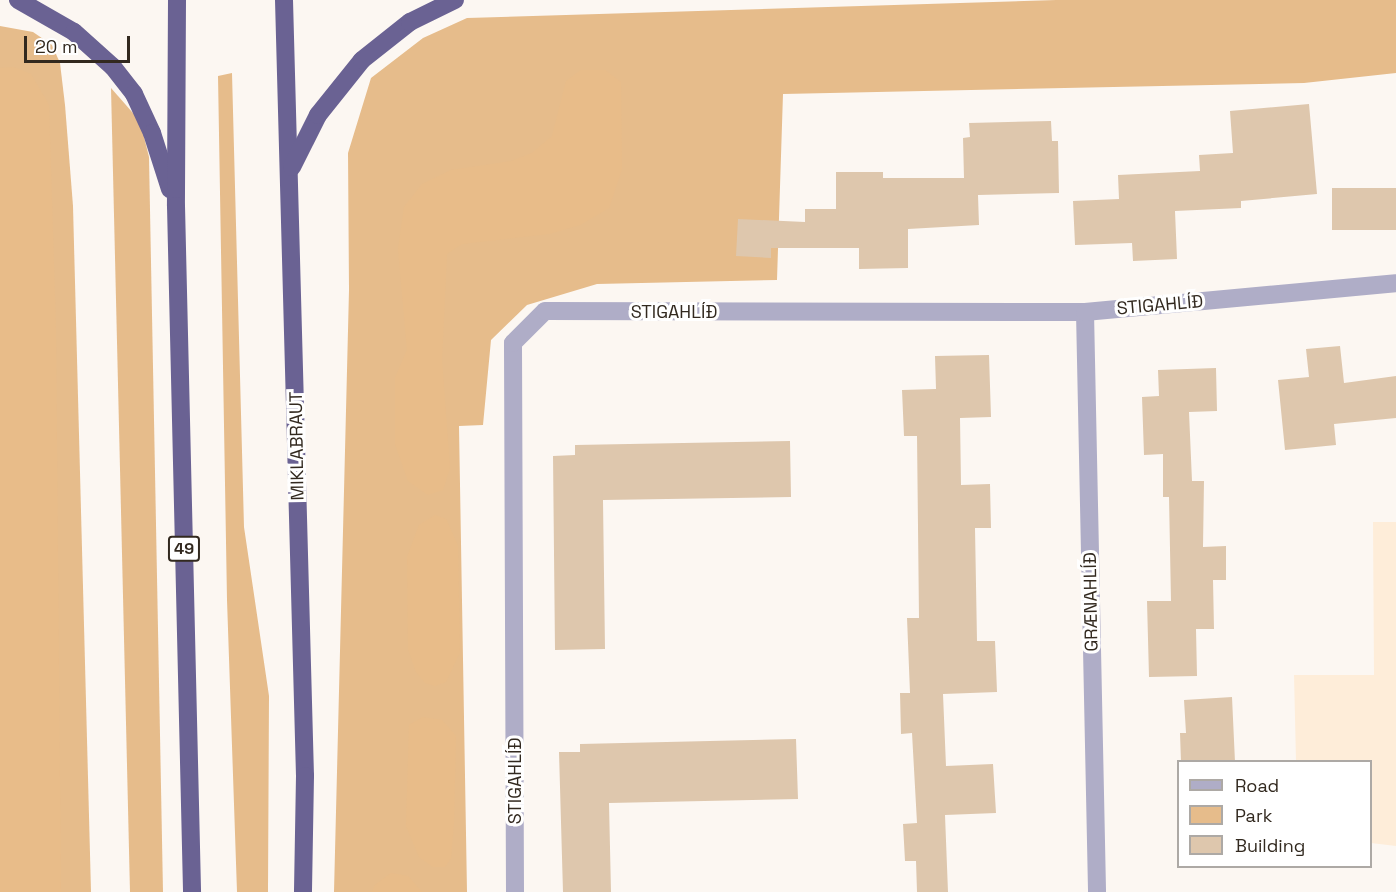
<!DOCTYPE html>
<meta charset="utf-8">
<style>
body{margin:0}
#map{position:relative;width:1396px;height:892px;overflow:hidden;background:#fcf7f2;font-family:"Space Grotesk",sans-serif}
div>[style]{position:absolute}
.built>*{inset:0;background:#feedd9}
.green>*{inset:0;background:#e6bc8b}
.forest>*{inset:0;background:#e8bc89}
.building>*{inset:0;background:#dec7ad;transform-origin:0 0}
.minor>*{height:18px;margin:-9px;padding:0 9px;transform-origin:9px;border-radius:9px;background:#afadc7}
.trunk>*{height:18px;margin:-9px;padding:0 9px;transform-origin:9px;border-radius:9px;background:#6a6293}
span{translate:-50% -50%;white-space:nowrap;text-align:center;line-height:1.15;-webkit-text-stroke:6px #fff;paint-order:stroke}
.shield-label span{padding:2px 4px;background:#fff;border:2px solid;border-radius:4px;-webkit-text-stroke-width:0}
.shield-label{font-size:16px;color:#32291f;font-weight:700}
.street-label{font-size:18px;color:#32291f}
.legend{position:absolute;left:1177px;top:760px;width:195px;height:108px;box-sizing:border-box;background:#fff;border:2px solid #ada9a5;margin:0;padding:8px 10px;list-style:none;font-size:18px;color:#32291f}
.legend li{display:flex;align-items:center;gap:12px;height:30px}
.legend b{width:30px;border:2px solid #ada9a5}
.scale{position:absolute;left:24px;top:36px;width:106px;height:27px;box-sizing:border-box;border:3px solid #32291f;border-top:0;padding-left:8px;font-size:18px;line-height:21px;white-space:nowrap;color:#32291f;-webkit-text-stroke:4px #fff;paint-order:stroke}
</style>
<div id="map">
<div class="built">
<i style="clip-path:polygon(1373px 522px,1396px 522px,1396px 846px,1371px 843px,1370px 762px,1296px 761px,1294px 675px,1374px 675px)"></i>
</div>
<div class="green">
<i style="clip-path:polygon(1056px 0,1396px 0,1396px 73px,1304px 83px,783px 94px,777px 280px,597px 284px,527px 305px,491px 340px,483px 425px,459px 426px,467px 892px,334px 892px,349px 290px,348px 153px,371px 78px,423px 38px,467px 18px)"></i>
<i style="clip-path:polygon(0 26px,33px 32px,52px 45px,60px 63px,65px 105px,73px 206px,91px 892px,0 892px)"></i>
<i style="clip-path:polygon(232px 73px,244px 527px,269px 696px,268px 892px,237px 892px,227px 600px,218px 76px)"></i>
<i style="clip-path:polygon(111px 88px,140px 121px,149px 157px,163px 892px,130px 892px)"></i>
</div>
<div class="forest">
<i style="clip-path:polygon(14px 67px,31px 74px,49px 105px,56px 329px,61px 892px,0 892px,0 68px)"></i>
<i style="clip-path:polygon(581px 70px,605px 70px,621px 82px,622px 169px,609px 208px,580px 225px,549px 234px,462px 244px,447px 254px,442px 360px,450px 468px,443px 490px,428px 495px,408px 481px,395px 444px,395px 378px,407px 350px,398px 249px,404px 207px,422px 184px,451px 170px,511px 161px,532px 153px,552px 136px,566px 81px)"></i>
<i style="clip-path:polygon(435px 515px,446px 519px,458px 546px,460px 652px,446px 682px,435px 686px,425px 683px,416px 672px,408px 649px,407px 557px,419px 525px)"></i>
<i style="clip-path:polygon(423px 717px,442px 720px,456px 736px,454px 823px,451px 858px,445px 867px,433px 867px,419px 857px,406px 826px,409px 725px)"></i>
<i style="clip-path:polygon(391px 873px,408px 876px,422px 892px,372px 892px,375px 885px)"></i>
</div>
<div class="building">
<i style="clip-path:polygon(1309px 104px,1317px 194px,1241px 201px,1241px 208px,1175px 211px,1177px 259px,1133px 261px,1132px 243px,1075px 245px,1073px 201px,1119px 199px,1118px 175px,1200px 171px,1199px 155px,1233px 153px,1230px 111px)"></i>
<i style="clip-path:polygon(1051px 121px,1052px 141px,1058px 141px,1059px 193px,978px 195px,979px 225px,908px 229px,908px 268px,859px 269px,859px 248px,771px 248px,771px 258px,736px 256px,738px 219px,805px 222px,805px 209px,836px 209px,836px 172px,883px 172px,883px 178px,964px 178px,963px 138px,970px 137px,969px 123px)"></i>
<i style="left:1396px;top:188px;width:42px;height:64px;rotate:90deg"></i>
<i style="clip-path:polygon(1340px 346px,1344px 383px,1396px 376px,1396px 418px,1334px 424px,1336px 445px,1285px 450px,1278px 380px,1309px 377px,1306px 349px)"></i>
<i style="clip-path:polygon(989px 355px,991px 417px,960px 418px,961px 485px,990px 484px,991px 528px,975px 528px,977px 641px,995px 641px,997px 692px,943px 694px,946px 766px,993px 764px,996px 813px,945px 815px,948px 892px,917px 892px,916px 861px,905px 861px,903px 824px,917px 823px,912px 733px,901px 734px,900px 693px,910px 693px,907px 618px,919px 618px,917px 436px,904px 436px,902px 390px,936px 389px,935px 356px)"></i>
<i style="clip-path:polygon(1216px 368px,1217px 411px,1189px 412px,1192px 481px,1204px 481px,1203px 547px,1226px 546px,1226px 580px,1213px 580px,1214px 629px,1196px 629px,1197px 676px,1149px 677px,1147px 601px,1171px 601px,1169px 497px,1163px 497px,1163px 454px,1144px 455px,1142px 397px,1159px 396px,1158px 370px)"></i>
<i style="clip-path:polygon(790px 441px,791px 497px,603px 500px,605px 649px,555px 650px,553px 456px,575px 455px,575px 445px)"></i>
<i style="clip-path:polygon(1232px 697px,1235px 762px,1181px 762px,1180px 733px,1186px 733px,1184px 700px)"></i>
<i style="clip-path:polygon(796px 739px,798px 799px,609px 803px,611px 892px,563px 892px,559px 752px,580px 752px,580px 744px)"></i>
</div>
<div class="minor">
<i style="left:1085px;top:312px;width:580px;rotate:88.81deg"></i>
<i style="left:515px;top:892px;width:549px;rotate:-90.21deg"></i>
<i style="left:513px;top:343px;width:45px;rotate:-45deg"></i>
<i style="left:545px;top:311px;width:540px;rotate:0.11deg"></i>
<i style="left:1085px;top:312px;width:312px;rotate:-5.3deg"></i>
</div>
<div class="trunk">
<i style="left:18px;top:0;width:64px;rotate:29.7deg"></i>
<i style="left:74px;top:32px;width:52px;rotate:41.9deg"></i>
<i style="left:113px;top:67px;width:34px;rotate:52deg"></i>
<i style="left:134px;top:94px;width:43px;rotate:65.2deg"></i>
<i style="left:152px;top:133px;width:59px;rotate:72.2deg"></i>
<i style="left:177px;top:0;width:206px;rotate:90.3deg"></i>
<i style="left:176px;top:206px;width:686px;rotate:88.66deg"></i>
<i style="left:284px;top:0;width:776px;rotate:88.45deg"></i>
<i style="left:305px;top:776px;width:116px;rotate:91deg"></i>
<i style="left:292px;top:167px;width:58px;rotate:-63.4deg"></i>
<i style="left:318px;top:115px;width:70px;rotate:-51.3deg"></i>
<i style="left:362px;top:60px;width:61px;rotate:-38.4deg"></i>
<i style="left:410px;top:22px;width:50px;rotate:-26.1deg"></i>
</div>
<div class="shield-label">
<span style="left:184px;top:549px">49</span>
</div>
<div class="street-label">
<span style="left:1160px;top:305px;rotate:-5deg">STIGAHLÍÐ</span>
<span style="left:674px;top:312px">STIGAHLÍÐ</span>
<span style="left:297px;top:446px;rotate:-91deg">MIKLABRAUT</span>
<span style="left:1091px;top:602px;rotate:-91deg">GRÆNAHLÍÐ</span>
<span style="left:515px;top:781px;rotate:-90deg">STIGAHLÍÐ</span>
</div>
<ul class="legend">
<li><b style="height:8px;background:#afadc7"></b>Road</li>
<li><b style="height:16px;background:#e6bc8b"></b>Park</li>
<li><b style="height:16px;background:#dec7ad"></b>Building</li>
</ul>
<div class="scale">20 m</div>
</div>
